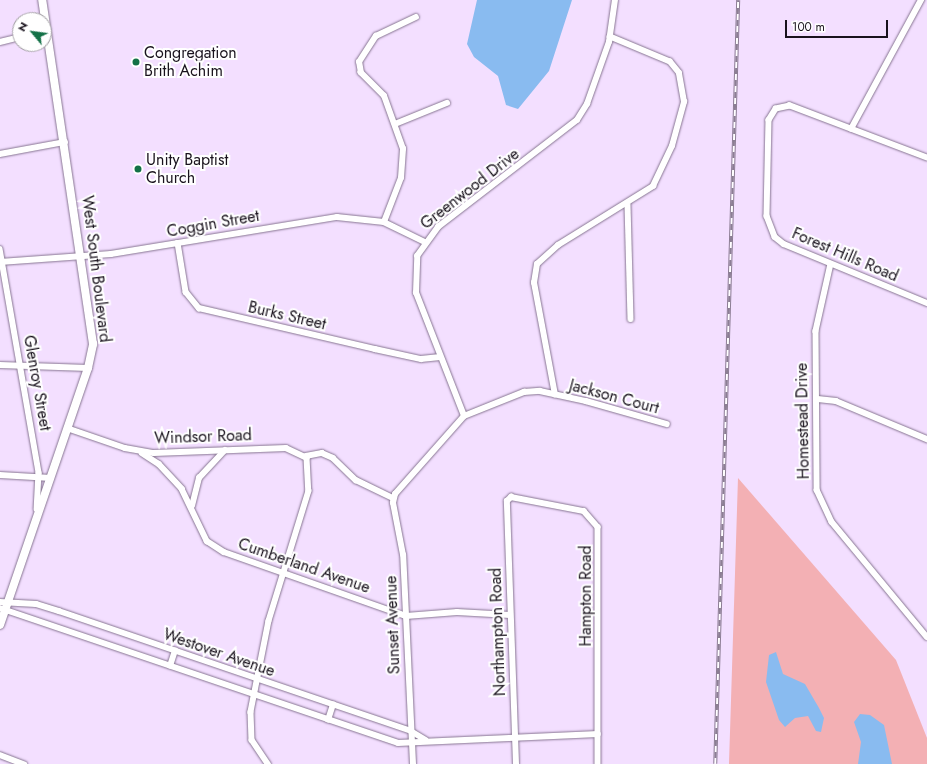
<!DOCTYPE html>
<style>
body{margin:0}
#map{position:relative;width:927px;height:764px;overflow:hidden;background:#f3dfff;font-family:Jost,sans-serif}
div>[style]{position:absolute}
.green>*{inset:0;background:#f3b0b4}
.water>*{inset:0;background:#89bbf0}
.roads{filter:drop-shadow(0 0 1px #877592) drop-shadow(0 0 1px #877592)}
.street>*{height:5.5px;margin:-2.75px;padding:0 2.75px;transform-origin:2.75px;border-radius:2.75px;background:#fff}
.secondary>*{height:8px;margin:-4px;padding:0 4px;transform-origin:4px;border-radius:4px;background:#fff}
.rail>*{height:3.5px;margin-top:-1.75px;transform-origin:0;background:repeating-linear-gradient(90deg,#fff 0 6px,#8c7e94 0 12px);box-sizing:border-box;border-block:1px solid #8c7e94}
.dots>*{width:11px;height:11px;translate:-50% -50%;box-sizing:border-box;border:2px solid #fff;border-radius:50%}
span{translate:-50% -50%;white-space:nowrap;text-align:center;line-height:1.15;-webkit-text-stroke:4px #fff;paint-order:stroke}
.poi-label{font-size:16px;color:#19121d}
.left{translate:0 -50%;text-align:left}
.street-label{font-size:16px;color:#19121d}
.north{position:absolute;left:12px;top:12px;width:40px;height:40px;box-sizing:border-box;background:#fff;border:1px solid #a3a0a5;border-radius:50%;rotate:299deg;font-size:11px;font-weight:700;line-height:16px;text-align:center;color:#19121d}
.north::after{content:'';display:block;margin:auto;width:14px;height:18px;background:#137147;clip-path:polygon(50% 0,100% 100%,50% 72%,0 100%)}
.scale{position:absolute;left:785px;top:20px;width:103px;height:18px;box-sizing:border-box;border:2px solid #19121d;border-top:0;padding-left:5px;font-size:12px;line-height:14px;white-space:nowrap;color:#19121d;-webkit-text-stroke:3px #fff;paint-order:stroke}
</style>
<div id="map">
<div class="green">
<i style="clip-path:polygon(738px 478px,896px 660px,927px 738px,927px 764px,729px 764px)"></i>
</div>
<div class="water">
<i style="clip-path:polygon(477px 0,572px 0,549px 71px,518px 109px,506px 105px,498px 76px,474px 57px,467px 44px)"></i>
<i style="clip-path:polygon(776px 652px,783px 674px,805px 684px,819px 708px,824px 718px,821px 732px,816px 731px,808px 716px,795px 718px,785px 727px,779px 720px,766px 682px,769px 655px)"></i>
<i style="clip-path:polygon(860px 714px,870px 715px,884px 725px,892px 764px,858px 764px,861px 742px,854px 722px)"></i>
</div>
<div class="roads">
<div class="street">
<i style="left:0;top:42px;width:21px;rotate:-14deg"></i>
<i style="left:395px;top:124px;width:56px;rotate:-22deg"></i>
<i style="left:851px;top:129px;width:147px;rotate:-61.5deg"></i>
<i style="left:0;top:154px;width:66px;rotate:-10.5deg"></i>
<i style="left:927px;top:158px;width:147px;rotate:-159.2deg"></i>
<i style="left:790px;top:106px;width:14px;rotate:168deg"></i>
<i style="left:776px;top:109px;width:13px;rotate:122deg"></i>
<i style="left:769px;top:120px;width:96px;rotate:91.2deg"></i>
<i style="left:767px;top:216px;width:22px;rotate:69deg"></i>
<i style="left:775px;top:237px;width:11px;rotate:38deg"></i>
<i style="left:784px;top:244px;width:155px;rotate:22.4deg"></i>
<i style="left:628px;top:205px;width:114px;rotate:88.5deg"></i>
<i style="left:384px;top:222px;width:47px;rotate:-68.9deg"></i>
<i style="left:401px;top:178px;width:29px;rotate:-86deg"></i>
<i style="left:403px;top:149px;width:56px;rotate:-109.7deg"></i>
<i style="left:384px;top:96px;width:33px;rotate:-135deg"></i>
<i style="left:361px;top:73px;width:11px;rotate:-100deg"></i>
<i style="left:359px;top:62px;width:31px;rotate:-57deg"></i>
<i style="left:376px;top:36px;width:44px;rotate:-25.4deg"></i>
<i style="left:178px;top:243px;width:50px;rotate:80.7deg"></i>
<i style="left:186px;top:292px;width:21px;rotate:51deg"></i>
<i style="left:199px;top:308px;width:181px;rotate:13.1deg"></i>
<i style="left:375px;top:349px;width:47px;rotate:12.3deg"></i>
<i style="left:421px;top:359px;width:19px;rotate:-6deg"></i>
<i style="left:0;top:249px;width:227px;rotate:80.1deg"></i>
<i style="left:39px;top:473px;width:36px;rotate:93deg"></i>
<i style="left:0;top:262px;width:111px;rotate:-4.1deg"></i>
<i style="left:111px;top:254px;width:229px;rotate:-9.3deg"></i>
<i style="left:337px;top:217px;width:47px;rotate:6.1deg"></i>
<i style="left:384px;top:222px;width:46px;rotate:26deg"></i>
<i style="left:831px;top:264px;width:69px;rotate:102.6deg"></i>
<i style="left:816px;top:331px;width:159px;rotate:89.6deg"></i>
<i style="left:817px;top:490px;width:35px;rotate:65deg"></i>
<i style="left:832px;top:522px;width:149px;rotate:50.4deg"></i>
<i style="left:0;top:365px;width:88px;rotate:2deg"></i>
<i style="left:555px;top:395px;width:114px;rotate:-100.6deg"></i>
<i style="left:534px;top:283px;width:19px;rotate:-81deg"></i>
<i style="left:537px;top:264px;width:28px;rotate:-42deg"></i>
<i style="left:558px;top:245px;width:112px;rotate:-31.8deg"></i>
<i style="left:653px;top:186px;width:44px;rotate:-64.6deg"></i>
<i style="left:672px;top:146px;width:46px;rotate:-74.7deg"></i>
<i style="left:684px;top:102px;width:29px;rotate:-100deg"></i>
<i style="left:679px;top:73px;width:14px;rotate:-129deg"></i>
<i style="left:670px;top:62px;width:65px;rotate:-157.4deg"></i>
<i style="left:818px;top:399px;width:18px;rotate:6deg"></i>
<i style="left:836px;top:401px;width:99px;rotate:22.7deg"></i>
<i style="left:464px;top:416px;width:132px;rotate:-111.3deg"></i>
<i style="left:416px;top:293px;width:37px;rotate:-88deg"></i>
<i style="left:417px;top:256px;width:36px;rotate:-54deg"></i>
<i style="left:438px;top:227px;width:175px;rotate:-37.6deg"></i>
<i style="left:577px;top:120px;width:19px;rotate:-58deg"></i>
<i style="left:587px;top:104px;width:66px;rotate:-70.5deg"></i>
<i style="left:609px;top:42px;width:42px;rotate:-81.9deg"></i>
<i style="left:67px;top:428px;width:61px;rotate:19deg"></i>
<i style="left:125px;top:448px;width:29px;rotate:10deg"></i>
<i style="left:154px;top:453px;width:132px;rotate:-2.2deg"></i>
<i style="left:286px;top:448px;width:23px;rotate:25deg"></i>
<i style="left:307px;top:458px;width:33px;rotate:87deg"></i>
<i style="left:309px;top:491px;width:136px;rotate:107.1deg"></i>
<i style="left:269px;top:621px;width:93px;rotate:101.2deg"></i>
<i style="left:251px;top:712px;width:28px;rotate:88deg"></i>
<i style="left:252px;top:740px;width:29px;rotate:56deg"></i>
<i style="left:142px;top:453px;width:20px;rotate:33deg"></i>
<i style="left:159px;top:464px;width:34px;rotate:47deg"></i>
<i style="left:182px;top:489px;width:58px;rotate:64.3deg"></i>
<i style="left:207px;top:541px;width:20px;rotate:33deg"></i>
<i style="left:224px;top:552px;width:193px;rotate:19.4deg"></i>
<i style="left:406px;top:616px;width:51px;rotate:-4.5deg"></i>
<i style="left:457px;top:612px;width:53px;rotate:3.2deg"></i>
<i style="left:306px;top:456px;width:16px;rotate:-11deg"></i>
<i style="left:322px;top:453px;width:12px;rotate:24deg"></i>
<i style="left:333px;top:458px;width:32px;rotate:44deg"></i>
<i style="left:356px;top:480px;width:41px;rotate:25.9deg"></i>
<i style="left:0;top:475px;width:51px;rotate:3.4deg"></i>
<i style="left:192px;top:506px;width:29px;rotate:-76deg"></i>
<i style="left:199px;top:478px;width:38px;rotate:-47deg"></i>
<i style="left:0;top:602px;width:36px;rotate:3deg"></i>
<i style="left:36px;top:604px;width:24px;rotate:17deg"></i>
<i style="left:59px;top:611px;width:372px;rotate:18.8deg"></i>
<i style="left:411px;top:731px;width:17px;rotate:31deg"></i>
<i style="left:0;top:608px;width:420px;rotate:18.7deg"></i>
<i style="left:398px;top:743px;width:200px;rotate:-2.6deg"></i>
<i style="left:170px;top:666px;width:16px;rotate:-72deg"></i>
<i style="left:328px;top:720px;width:16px;rotate:-72deg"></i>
<i style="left:0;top:755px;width:26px;rotate:21deg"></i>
<i style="left:413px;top:764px;width:209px;rotate:-92.7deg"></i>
<i style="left:403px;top:555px;width:53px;rotate:-100.9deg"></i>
<i style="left:393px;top:503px;width:9px;rotate:-77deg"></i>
<i style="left:395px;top:494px;width:104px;rotate:-48.5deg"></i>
<i style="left:464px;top:416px;width:65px;rotate:-21.8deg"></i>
<i style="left:524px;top:392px;width:16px;rotate:-4deg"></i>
<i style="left:540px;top:391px;width:47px;rotate:12.3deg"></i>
<i style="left:586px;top:401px;width:84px;rotate:15.9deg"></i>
<i style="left:516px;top:764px;width:263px;rotate:-92deg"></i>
<i style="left:507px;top:501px;width:6px;rotate:-45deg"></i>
<i style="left:511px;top:497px;width:74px;rotate:10.9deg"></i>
<i style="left:584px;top:511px;width:21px;rotate:49deg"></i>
<i style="left:598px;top:527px;width:237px;rotate:90deg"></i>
</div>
<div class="secondary">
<i style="left:0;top:625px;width:272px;rotate:-71.1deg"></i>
<i style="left:88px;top:368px;width:25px;rotate:-78deg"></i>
<i style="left:93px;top:344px;width:348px;rotate:-98.4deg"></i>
</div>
</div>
<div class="rail">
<i style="left:715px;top:764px;width:764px;rotate:-88.28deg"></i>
</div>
<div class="dots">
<i style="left:136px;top:62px;background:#137147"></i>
<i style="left:138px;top:169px;background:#137147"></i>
</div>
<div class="poi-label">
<span class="left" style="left:144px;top:62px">Congregation<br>Brith Achim</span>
<span class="left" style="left:146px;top:169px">Unity Baptist<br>Church</span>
</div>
<div class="street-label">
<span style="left:470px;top:189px;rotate:-38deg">Greenwood Drive</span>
<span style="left:213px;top:224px;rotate:-10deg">Coggin Street</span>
<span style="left:845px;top:255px;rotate:23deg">Forest Hills Road</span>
<span style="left:96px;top:269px;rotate:83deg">West South Boulevard</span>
<span style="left:287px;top:316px;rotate:13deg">Burks Street</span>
<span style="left:37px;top:383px;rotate:80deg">Glenroy Street</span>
<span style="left:614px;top:397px;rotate:15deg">Jackson Court</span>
<span style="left:803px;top:421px;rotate:-91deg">Homestead Drive</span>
<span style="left:203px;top:437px;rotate:-2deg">Windsor Road</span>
<span style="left:304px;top:566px;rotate:19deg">Cumberland Avenue</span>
<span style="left:586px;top:596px;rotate:-90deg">Hampton Road</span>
<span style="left:393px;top:625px;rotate:-92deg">Sunset Avenue</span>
<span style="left:498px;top:632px;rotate:-92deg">Northampton Road</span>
<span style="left:219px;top:653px;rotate:19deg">Westover Avenue</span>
</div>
<div class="north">N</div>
<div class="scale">100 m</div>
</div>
